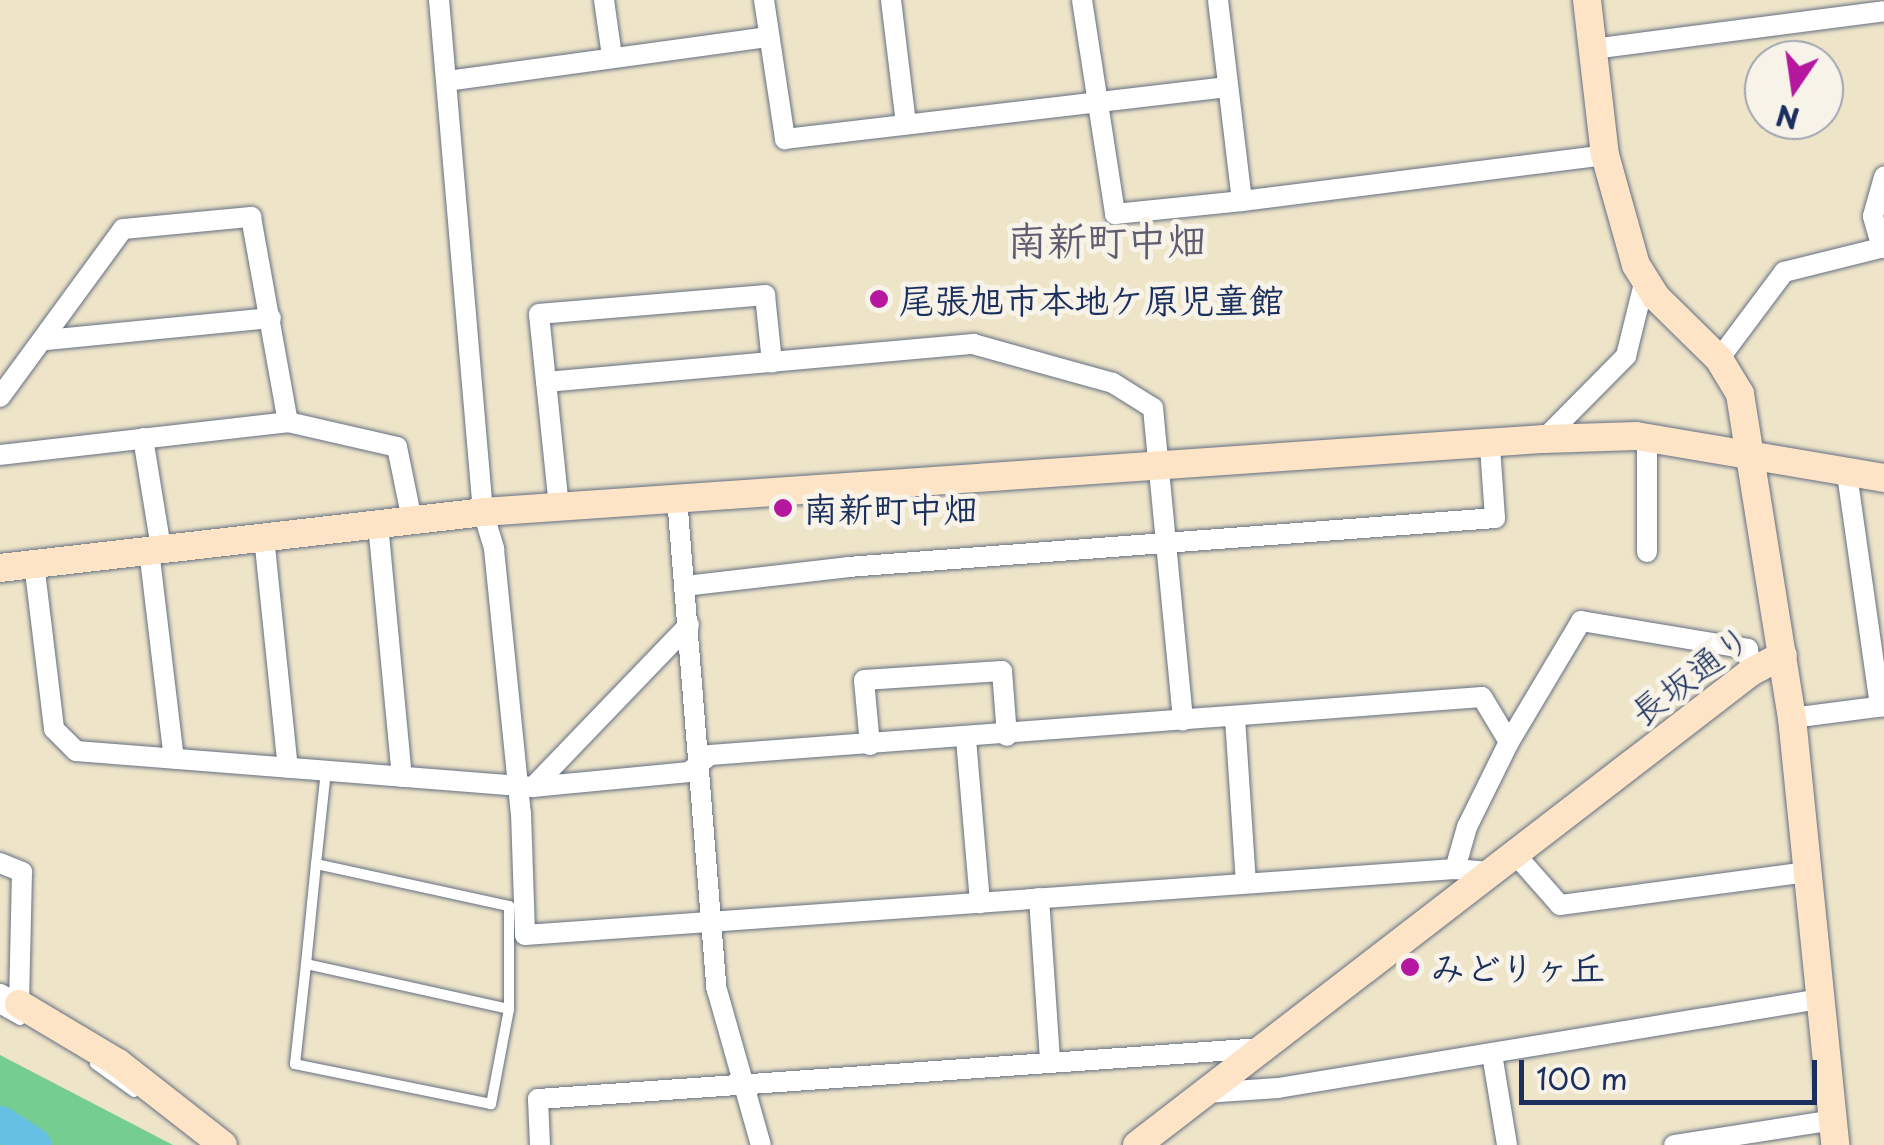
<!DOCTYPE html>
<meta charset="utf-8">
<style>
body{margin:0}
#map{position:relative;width:1884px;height:1145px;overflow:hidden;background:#eee5c9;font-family:"Playpen Sans","Klee One",sans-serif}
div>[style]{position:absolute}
.green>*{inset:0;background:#76cd91}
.river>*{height:35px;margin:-17.5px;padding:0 17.5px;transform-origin:17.5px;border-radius:17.5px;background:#66c0e3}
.roads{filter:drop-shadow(0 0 2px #656f83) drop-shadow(0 0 2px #656f83)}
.lane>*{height:10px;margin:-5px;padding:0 5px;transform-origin:5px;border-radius:5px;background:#fff}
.street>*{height:20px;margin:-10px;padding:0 10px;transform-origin:10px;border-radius:10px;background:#fff}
.secondary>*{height:28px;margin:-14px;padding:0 14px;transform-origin:14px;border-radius:14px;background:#fee4c6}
.dots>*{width:28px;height:28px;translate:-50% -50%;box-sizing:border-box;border:5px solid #f7f3e8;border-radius:50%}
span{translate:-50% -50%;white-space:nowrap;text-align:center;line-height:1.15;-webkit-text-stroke:10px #f7f3e8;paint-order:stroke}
.poi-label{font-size:35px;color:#1b2f5e;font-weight:700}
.left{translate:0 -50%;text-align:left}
.street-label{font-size:35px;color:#1b2f5e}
.quarter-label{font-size:40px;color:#5f5e71;font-weight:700}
.north{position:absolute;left:1744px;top:40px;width:100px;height:100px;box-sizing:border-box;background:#f7f3e8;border:2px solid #9fa5b1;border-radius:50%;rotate:193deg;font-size:28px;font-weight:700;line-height:40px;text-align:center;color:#1b2f5e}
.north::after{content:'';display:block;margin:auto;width:35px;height:45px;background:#b5179e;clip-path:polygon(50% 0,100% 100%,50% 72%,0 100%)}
.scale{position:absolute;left:1519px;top:1060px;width:298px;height:45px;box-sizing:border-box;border:5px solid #1b2f5e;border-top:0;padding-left:12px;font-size:30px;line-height:35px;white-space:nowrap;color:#1b2f5e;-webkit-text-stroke:8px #f7f3e8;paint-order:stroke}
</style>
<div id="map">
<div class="green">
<i style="clip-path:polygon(0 1055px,173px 1145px,0 1145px)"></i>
</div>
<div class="river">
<i style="left:0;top:1123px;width:40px;rotate:32.9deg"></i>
</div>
<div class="roads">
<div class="lane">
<i style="left:316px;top:864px;width:198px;rotate:12.3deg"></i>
<i style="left:509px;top:906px;width:103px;rotate:90deg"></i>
<i style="left:509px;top:1009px;width:97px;rotate:100.7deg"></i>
<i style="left:491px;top:1104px;width:200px;rotate:-168.5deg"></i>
<i style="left:295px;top:1064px;width:101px;rotate:-83.7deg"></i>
<i style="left:306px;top:964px;width:100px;rotate:-84.3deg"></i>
<i style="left:316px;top:864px;width:94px;rotate:-83.9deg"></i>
<i style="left:306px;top:964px;width:208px;rotate:12.5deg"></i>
<i style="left:0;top:1009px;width:23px;rotate:29deg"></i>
<i style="left:95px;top:1064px;width:48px;rotate:35.7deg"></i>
</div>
<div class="street">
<i style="left:439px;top:0;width:514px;rotate:85.09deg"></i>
<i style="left:483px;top:512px;width:39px;rotate:73deg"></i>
<i style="left:494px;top:549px;width:265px;rotate:84.2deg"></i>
<i style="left:521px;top:813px;width:122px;rotate:88.1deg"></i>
<i style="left:525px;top:935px;width:932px;rotate:-4.06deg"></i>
<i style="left:1455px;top:869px;width:37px;rotate:5deg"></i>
<i style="left:604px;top:0;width:57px;rotate:81.9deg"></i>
<i style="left:764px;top:0;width:141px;rotate:81.4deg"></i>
<i style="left:785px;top:139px;width:446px;rotate:-6.7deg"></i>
<i style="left:891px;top:0;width:125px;rotate:83.1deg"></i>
<i style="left:1082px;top:0;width:217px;rotate:81.2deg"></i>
<i style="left:1115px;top:214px;width:128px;rotate:-5.8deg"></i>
<i style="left:1218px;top:0;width:202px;rotate:83.2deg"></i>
<i style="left:1242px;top:201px;width:366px;rotate:-7.2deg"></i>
<i style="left:1593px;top:49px;width:293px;rotate:-7.4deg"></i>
<i style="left:447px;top:81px;width:324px;rotate:-7.8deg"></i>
<i style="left:1882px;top:248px;width:33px;rotate:-106deg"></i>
<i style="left:1873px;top:216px;width:41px;rotate:-74.2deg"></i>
<i style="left:46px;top:340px;width:226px;rotate:-5.6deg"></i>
<i style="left:1719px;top:359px;width:109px;rotate:-53.2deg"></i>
<i style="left:1784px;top:272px;width:103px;rotate:-14deg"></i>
<i style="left:546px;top:382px;width:68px;rotate:-95.9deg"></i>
<i style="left:539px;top:314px;width:227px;rotate:-4.8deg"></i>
<i style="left:765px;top:295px;width:68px;rotate:84.1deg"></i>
<i style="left:0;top:397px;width:208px;rotate:-53.8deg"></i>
<i style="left:123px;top:229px;width:129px;rotate:-5.4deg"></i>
<i style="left:251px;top:217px;width:208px;rotate:79.8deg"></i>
<i style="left:288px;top:422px;width:112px;rotate:12.9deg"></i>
<i style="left:397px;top:447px;width:75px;rotate:78.4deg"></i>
<i style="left:143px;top:438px;width:111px;rotate:80.7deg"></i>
<i style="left:1544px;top:439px;width:117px;rotate:-45.3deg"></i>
<i style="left:1626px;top:356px;width:79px;rotate:-76.1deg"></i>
<i style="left:0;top:455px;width:290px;rotate:-6.5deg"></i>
<i style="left:1847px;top:474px;width:235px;rotate:81.9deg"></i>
<i style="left:677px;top:498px;width:494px;rotate:85.4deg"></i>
<i style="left:717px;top:990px;width:161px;rotate:74.2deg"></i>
<i style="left:559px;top:507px;width:126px;rotate:-95.9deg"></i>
<i style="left:546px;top:382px;width:429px;rotate:-5.1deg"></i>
<i style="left:973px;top:344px;width:145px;rotate:15.6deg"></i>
<i style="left:1113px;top:383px;width:47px;rotate:32deg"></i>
<i style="left:1153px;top:408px;width:314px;rotate:84.5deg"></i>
<i style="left:378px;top:524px;width:254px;rotate:84.6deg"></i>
<i style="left:264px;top:537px;width:232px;rotate:84.1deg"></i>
<i style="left:149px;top:550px;width:210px;rotate:83.2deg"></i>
<i style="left:1647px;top:552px;width:115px;rotate:-90deg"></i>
<i style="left:34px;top:563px;width:167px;rotate:83.1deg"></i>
<i style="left:54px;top:729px;width:31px;rotate:45deg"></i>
<i style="left:76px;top:751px;width:458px;rotate:4.5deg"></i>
<i style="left:533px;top:787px;width:157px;rotate:-5.5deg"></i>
<i style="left:689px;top:772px;width:27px;rotate:-39deg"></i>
<i style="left:710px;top:755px;width:774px;rotate:-4.3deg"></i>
<i style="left:1482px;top:697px;width:52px;rotate:59deg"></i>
<i style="left:1509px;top:742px;width:95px;rotate:116.3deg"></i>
<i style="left:1467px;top:827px;width:44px;rotate:105.9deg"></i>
<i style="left:685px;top:586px;width:164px;rotate:-6.6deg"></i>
<i style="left:848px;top:567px;width:649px;rotate:-4.33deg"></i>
<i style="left:1495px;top:518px;width:72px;rotate:-94deg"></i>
<i style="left:1235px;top:718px;width:165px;rotate:86.2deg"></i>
<i style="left:1792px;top:718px;width:93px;rotate:-7.4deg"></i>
<i style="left:966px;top:739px;width:165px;rotate:85.1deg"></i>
<i style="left:1509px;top:742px;width:141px;rotate:-59.2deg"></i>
<i style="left:1581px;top:621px;width:169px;rotate:9.5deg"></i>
<i style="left:1748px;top:649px;width:23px;rotate:83deg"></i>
<i style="left:870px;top:745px;width:65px;rotate:-95.3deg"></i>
<i style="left:864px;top:680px;width:138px;rotate:-3.7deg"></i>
<i style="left:1002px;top:671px;width:65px;rotate:85.6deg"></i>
<i style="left:533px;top:787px;width:225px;rotate:-46.1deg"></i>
<i style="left:1515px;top:854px;width:68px;rotate:48.6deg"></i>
<i style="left:1560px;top:905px;width:249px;rotate:-7.6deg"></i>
<i style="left:0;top:863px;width:24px;rotate:22deg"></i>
<i style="left:22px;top:872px;width:132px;rotate:91.3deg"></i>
<i style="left:19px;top:1004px;width:21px;rotate:-152deg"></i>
<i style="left:1039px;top:898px;width:163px;rotate:86.1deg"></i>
<i style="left:1492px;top:1054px;width:92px;rotate:80.6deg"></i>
<i style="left:1205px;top:1093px;width:73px;rotate:-3.9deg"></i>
<i style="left:1278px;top:1088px;width:549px;rotate:-9.33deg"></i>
<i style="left:540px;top:1145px;width:46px;rotate:-92.5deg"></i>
<i style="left:538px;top:1099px;width:726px;rotate:-4.03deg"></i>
<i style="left:1674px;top:1145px;width:161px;rotate:-8.9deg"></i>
</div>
<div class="secondary">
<i style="left:1587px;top:0;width:156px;rotate:83.4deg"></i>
<i style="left:1605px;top:155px;width:114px;rotate:74.3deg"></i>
<i style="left:1636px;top:265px;width:38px;rotate:58deg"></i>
<i style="left:1656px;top:297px;width:88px;rotate:44.5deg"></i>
<i style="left:1719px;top:359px;width:41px;rotate:59deg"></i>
<i style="left:1740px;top:394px;width:328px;rotate:80.9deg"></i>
<i style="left:1792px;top:718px;width:429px;rotate:84.2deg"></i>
<i style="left:0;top:568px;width:486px;rotate:-6.6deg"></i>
<i style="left:483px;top:512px;width:1064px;rotate:-3.94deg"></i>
<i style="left:1544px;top:439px;width:92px;rotate:-1.9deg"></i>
<i style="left:1636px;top:436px;width:252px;rotate:9.6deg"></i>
<i style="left:19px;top:1004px;width:115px;rotate:30.8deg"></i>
<i style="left:118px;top:1063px;width:133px;rotate:38deg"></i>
<i style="left:1137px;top:1145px;width:775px;rotate:-37.61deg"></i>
<i style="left:1751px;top:672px;width:36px;rotate:-28deg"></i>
</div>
</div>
<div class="dots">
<i style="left:879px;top:299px;background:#b5179e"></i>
<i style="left:783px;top:508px;background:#b5179e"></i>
<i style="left:1410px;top:967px;background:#b5179e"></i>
</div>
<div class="poi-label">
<span class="left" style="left:899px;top:299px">尾張旭市本地ケ原児童館</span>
<span class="left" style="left:803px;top:508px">南新町中畑</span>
<span class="left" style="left:1430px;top:967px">みどりヶ丘</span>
</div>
<div class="street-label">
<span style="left:1690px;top:674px;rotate:-37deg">長坂通り</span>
</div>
<div class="quarter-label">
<span style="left:1107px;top:239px">南新町中畑</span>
</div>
<div class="north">N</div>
<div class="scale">100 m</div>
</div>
